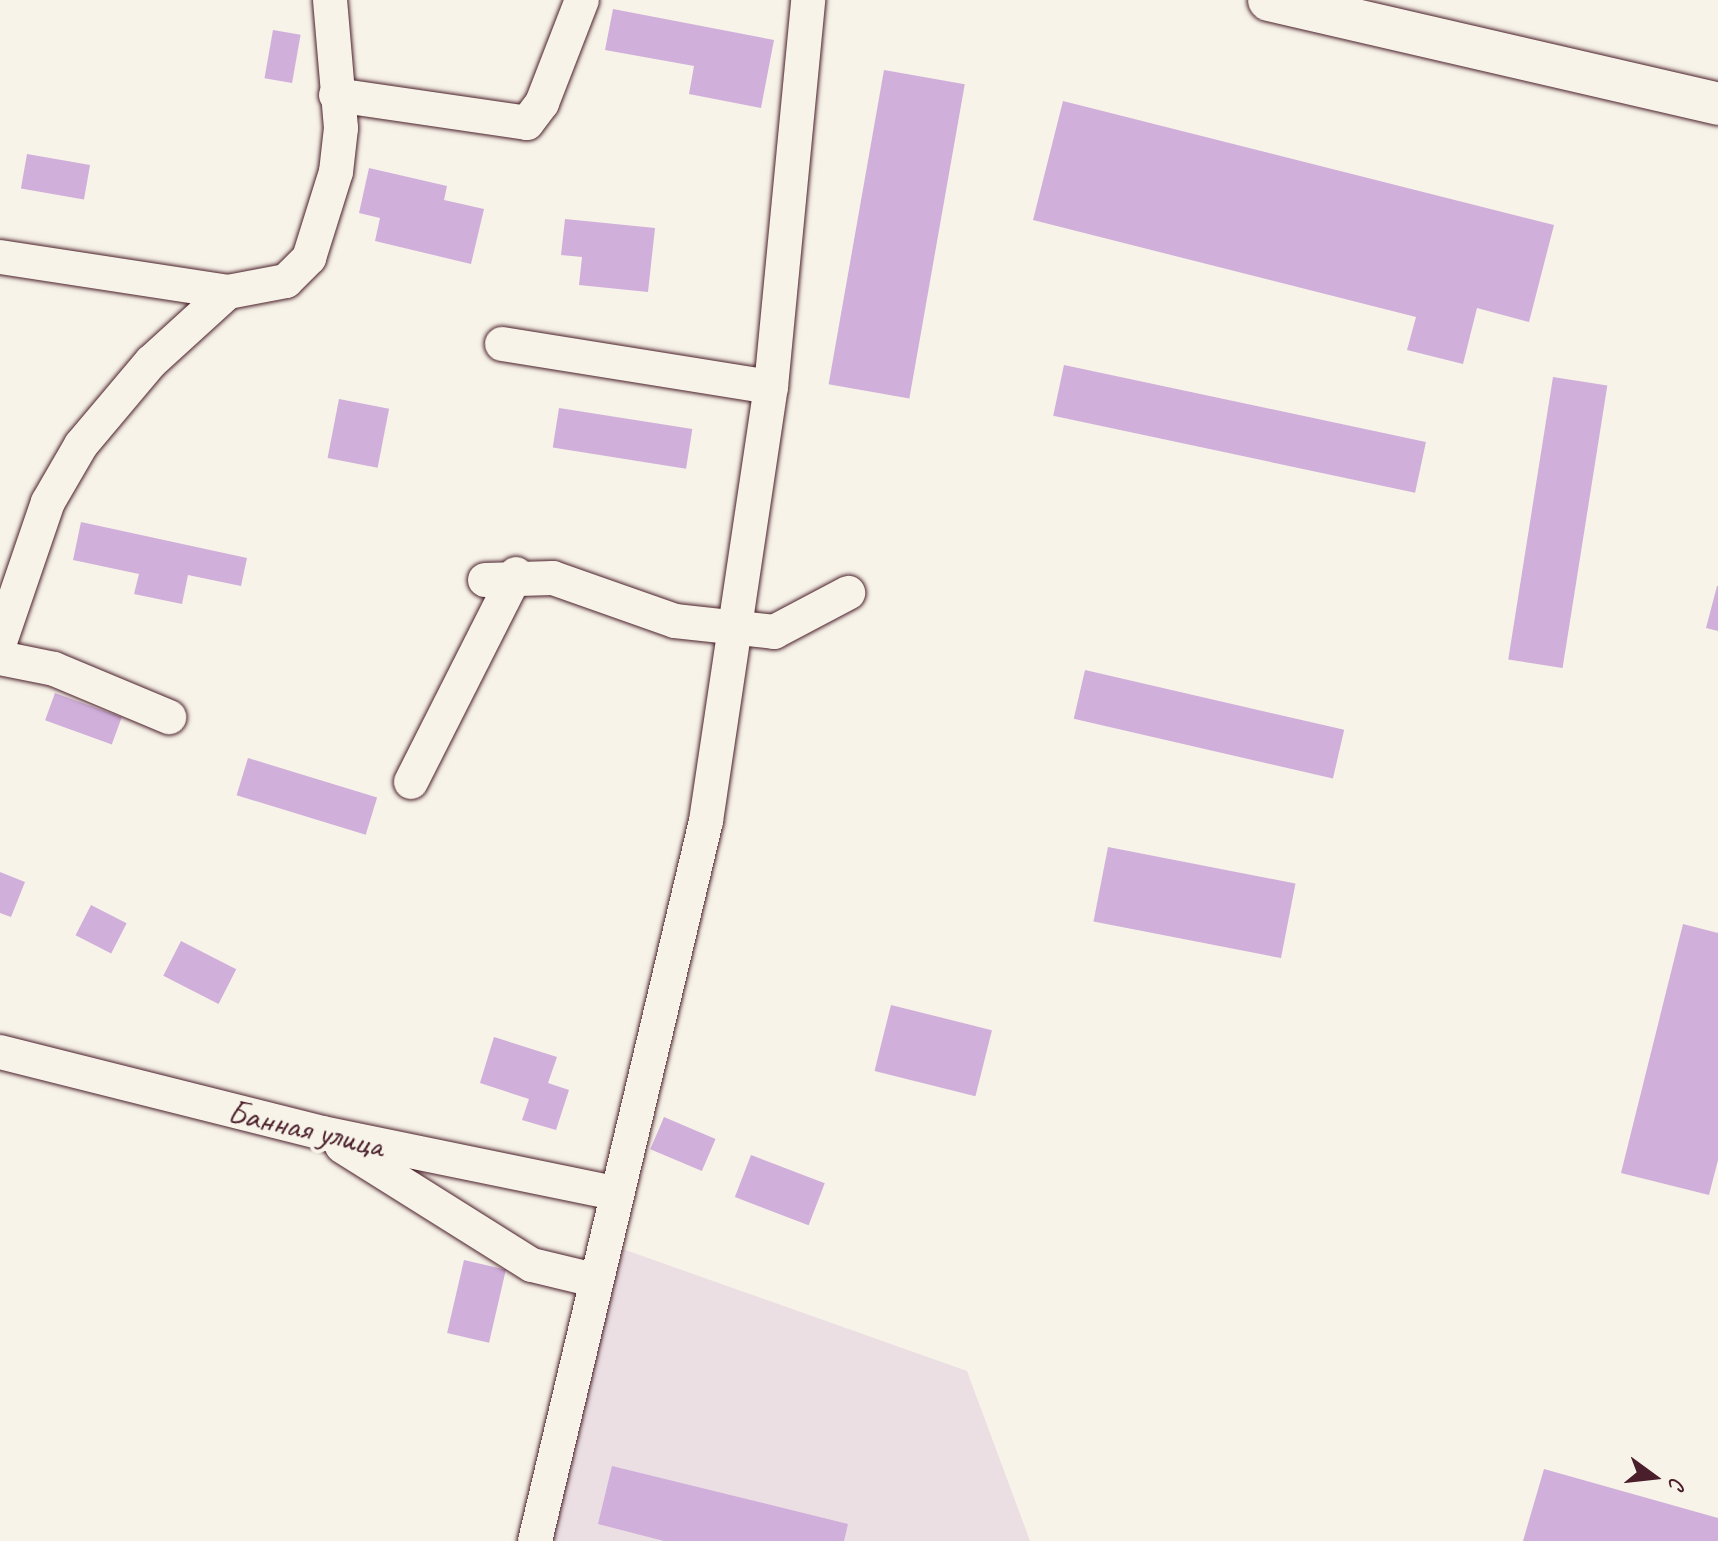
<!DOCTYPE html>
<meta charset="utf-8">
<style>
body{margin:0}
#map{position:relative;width:1718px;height:1541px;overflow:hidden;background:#f7f3e8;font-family:Caveat,sans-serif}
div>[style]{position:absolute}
.built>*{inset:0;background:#ebdfe4}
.building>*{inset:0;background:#d0afdb;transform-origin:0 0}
.roads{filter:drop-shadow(0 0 2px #4a1f2b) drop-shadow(0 0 2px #4a1f2b)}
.minor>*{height:34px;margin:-17px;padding:0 17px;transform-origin:17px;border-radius:17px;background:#f7f3e8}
.major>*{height:42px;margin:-21px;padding:0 21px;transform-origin:21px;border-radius:21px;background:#f7f3e8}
span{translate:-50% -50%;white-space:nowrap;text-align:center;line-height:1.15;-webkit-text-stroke:8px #f7f3e8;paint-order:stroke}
.street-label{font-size:34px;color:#4a1f2b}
.north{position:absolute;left:1614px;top:1437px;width:80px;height:80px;-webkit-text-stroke:6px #f7f3e8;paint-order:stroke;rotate:105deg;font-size:22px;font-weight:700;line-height:32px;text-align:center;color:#4a1f2b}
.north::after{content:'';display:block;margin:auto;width:28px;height:36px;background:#4a1f2b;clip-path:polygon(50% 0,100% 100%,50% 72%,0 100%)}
</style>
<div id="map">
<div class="built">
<i style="clip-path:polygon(617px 1247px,967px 1371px,1030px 1541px,553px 1541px)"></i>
</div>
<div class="building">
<i style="clip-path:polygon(613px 9px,774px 40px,761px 108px,689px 94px,694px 66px,605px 50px)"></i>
<i style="left:273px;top:30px;width:28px;height:49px;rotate:10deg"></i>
<i style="left:884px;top:70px;width:82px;height:319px;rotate:10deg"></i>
<i style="clip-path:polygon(1063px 101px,1554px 225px,1529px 322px,1477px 308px,1463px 364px,1407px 350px,1416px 317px,1033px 220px)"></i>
<i style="left:27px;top:154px;width:64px;height:35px;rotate:10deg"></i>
<i style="clip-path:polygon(369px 168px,447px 186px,444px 200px,484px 209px,471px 264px,375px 241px,380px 218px,359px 213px)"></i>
<i style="clip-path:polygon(565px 219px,655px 228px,648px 292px,579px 285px,582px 257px,561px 255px)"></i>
<i style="left:1064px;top:365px;width:370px;height:52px;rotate:12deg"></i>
<i style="left:1553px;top:377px;width:55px;height:286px;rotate:9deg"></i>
<i style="left:339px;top:399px;width:51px;height:60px;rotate:11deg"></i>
<i style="left:559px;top:408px;width:135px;height:40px;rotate:9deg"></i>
<i style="clip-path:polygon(81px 522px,247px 558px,241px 586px,188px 575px,182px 604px,134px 594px,139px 574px,73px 560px)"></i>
<i style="clip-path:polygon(1717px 586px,1718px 586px,1718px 631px,1706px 628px)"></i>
<i style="left:1085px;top:670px;width:266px;height:50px;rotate:13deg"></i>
<i style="left:55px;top:693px;width:71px;height:29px;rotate:20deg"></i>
<i style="left:248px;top:758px;width:135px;height:39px;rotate:17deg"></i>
<i style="left:1108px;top:847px;width:191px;height:76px;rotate:11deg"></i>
<i style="clip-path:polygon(0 872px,25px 882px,11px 917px,0 913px)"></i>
<i style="left:91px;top:905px;width:40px;height:34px;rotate:27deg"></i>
<i style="clip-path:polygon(1683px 924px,1718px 933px,1718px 1160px,1709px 1195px,1621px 1173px)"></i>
<i style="left:181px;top:941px;width:62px;height:39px;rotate:27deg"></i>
<i style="left:891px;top:1005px;width:104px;height:68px;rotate:14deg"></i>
<i style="clip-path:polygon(494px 1037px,557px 1057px,548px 1083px,569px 1090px,556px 1130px,522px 1120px,529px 1099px,480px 1083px)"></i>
<i style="left:664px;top:1117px;width:56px;height:35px;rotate:23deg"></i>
<i style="left:751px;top:1155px;width:79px;height:45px;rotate:21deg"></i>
<i style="left:464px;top:1260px;width:43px;height:75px;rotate:13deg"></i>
<i style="clip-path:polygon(612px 1466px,848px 1524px,844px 1541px,664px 1541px,598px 1524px)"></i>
<i style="clip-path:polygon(1544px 1469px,1718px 1518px,1718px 1541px,1523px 1541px)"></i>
</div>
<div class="roads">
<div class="minor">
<i style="left:336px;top:95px;width:193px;rotate:8.3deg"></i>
<i style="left:527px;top:123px;width:25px;rotate:-53deg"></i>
<i style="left:542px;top:103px;width:110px;rotate:-68.8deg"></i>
<i style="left:0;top:257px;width:231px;rotate:8.7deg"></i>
<i style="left:502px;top:344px;width:272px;rotate:9.1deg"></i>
<i style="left:485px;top:580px;width:68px;rotate:-1.7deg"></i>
<i style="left:553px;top:578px;width:129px;rotate:19.4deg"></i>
<i style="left:675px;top:621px;width:100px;rotate:6.3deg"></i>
<i style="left:774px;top:632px;width:84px;rotate:-27.8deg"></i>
<i style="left:0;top:642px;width:148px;rotate:-71.1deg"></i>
<i style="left:48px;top:502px;width:66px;rotate:-59.9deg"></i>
<i style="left:81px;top:445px;width:109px;rotate:-49.9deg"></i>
<i style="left:151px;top:362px;width:104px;rotate:-42.3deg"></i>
<i style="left:228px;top:292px;width:59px;rotate:-10.7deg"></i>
<i style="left:286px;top:281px;width:33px;rotate:-45deg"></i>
<i style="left:309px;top:258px;width:90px;rotate:-72.6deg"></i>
<i style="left:336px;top:172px;width:44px;rotate:-83.5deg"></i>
<i style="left:341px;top:128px;width:128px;rotate:-94.9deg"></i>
<i style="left:0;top:658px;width:55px;rotate:11.5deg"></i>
<i style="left:54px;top:669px;width:125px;rotate:22.7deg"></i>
<i style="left:411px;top:782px;width:233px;rotate:-63.2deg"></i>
<i style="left:0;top:1052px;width:332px;rotate:14.1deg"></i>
<i style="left:322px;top:1133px;width:299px;rotate:11.6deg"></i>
<i style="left:342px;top:1146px;width:224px;rotate:32.1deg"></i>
<i style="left:532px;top:1265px;width:64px;rotate:13.6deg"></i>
<i style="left:535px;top:1541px;width:740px;rotate:-76.64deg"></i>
<i style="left:706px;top:821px;width:439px;rotate:-81.5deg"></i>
<i style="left:771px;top:387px;width:389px;rotate:-84.5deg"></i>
</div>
<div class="major">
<i style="left:1269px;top:0;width:461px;rotate:13deg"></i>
</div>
</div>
<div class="street-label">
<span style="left:306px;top:1128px;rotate:13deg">Банная улица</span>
</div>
<div class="north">С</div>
</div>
